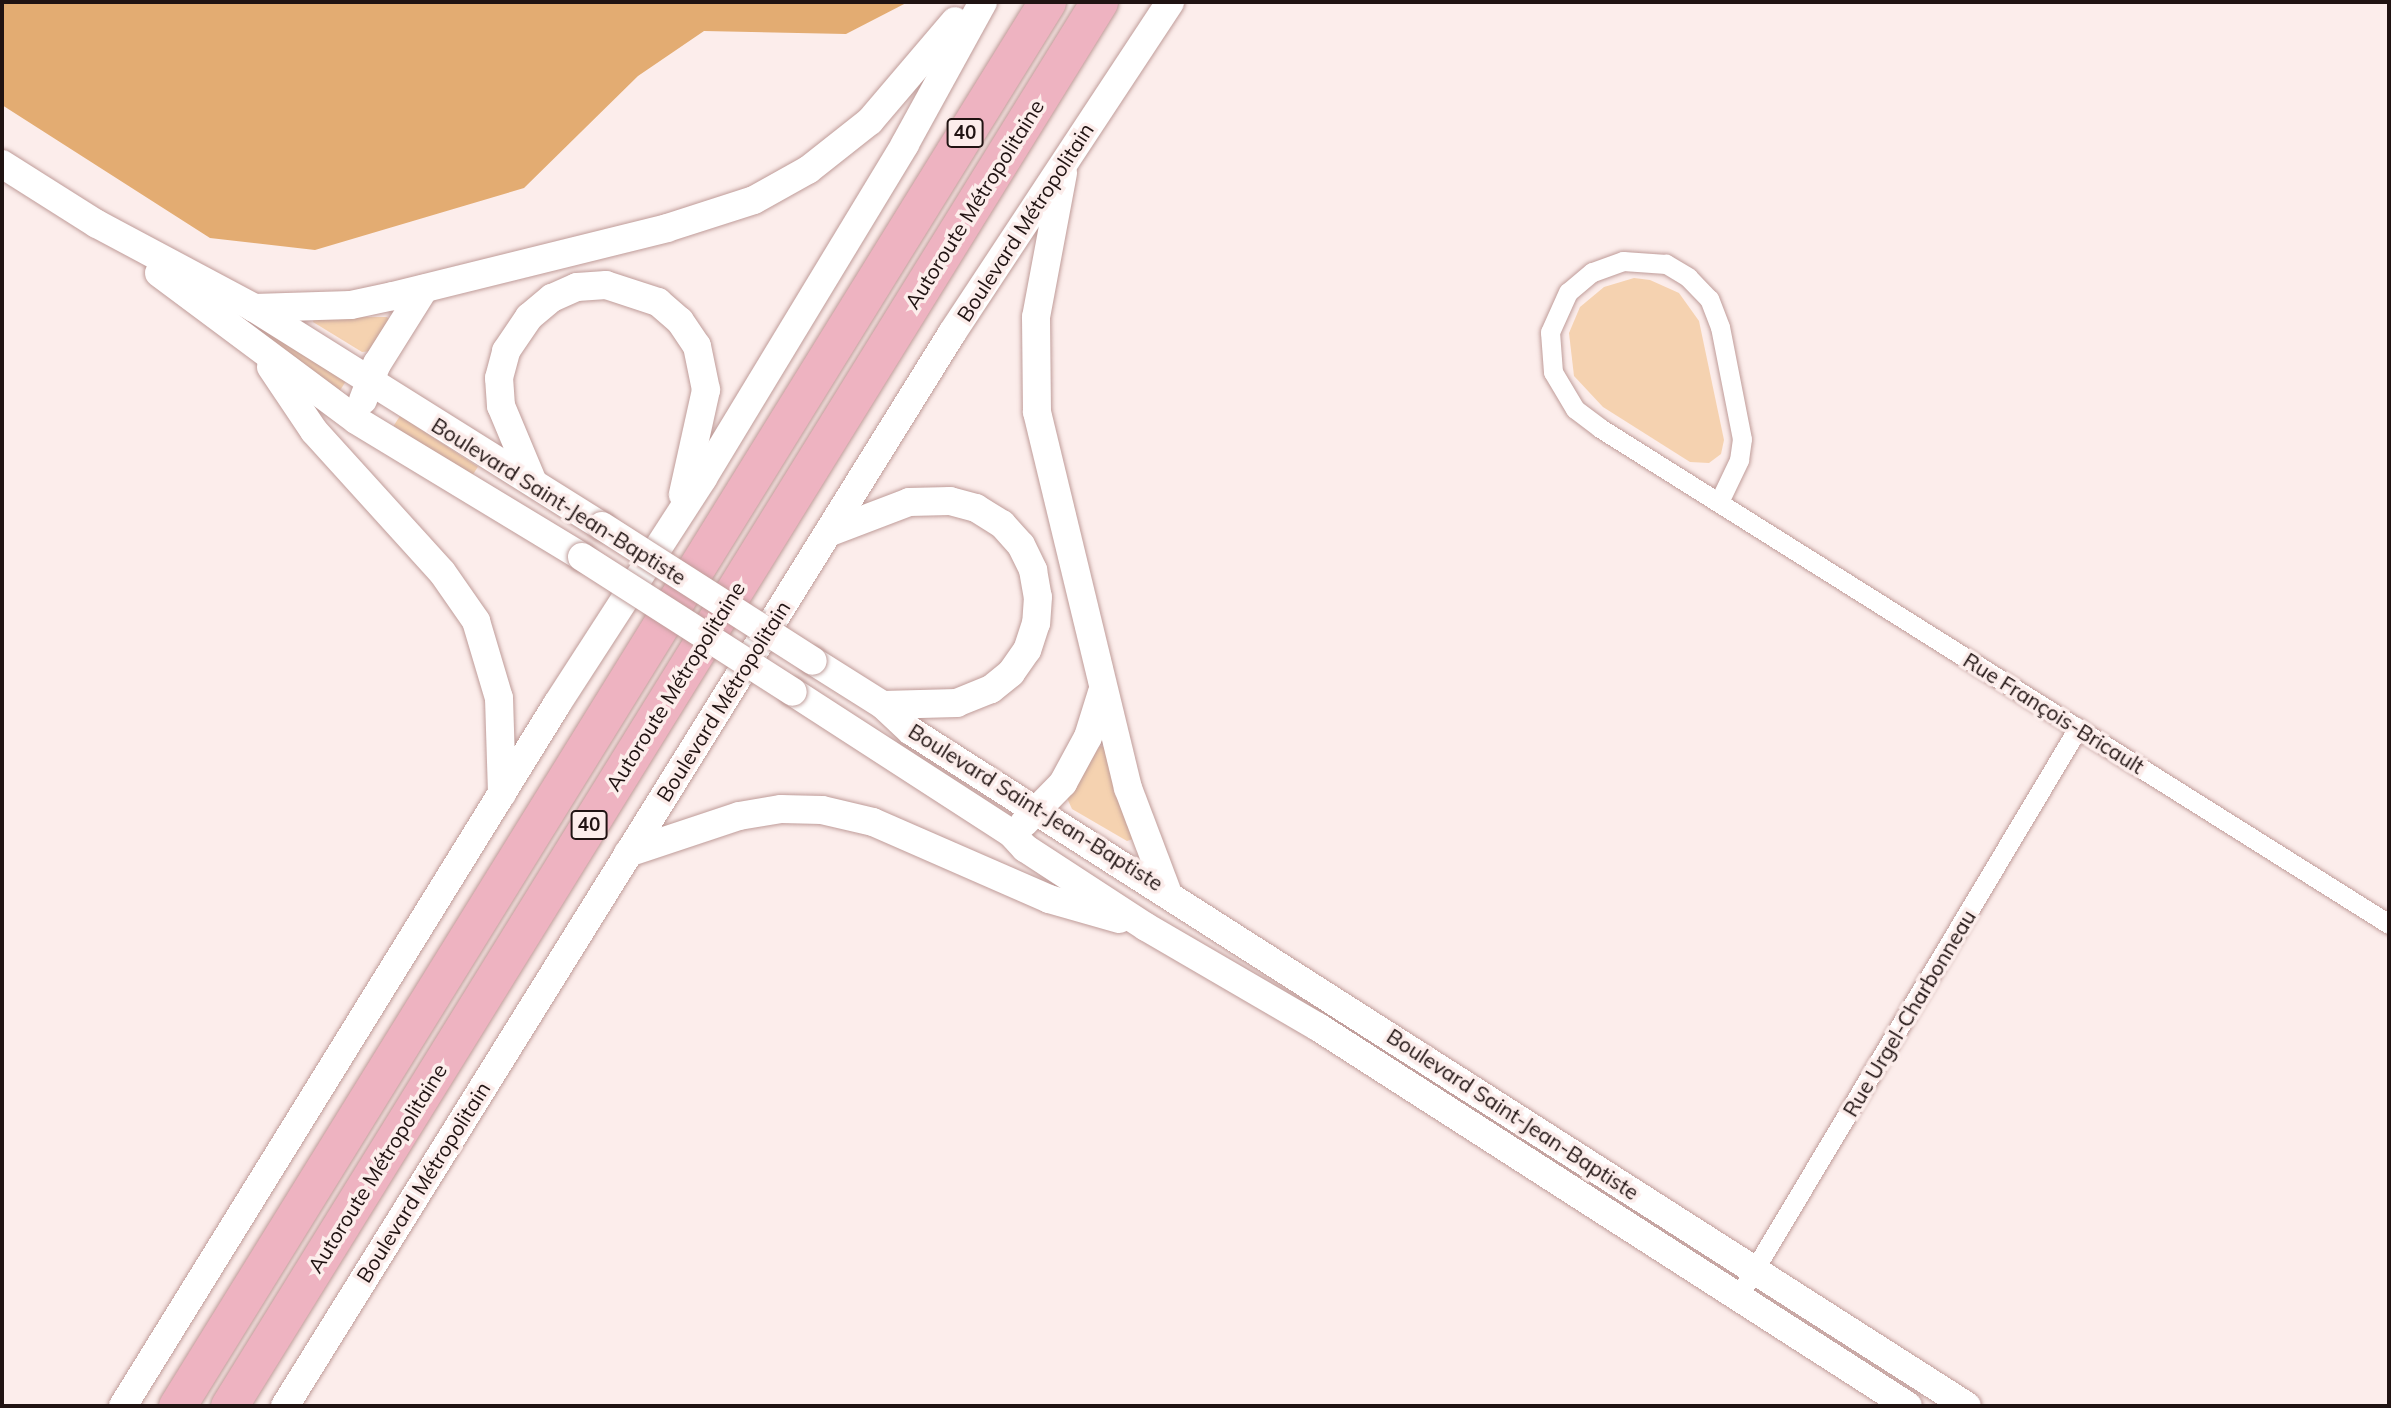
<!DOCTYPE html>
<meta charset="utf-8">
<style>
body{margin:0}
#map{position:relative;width:2391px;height:1408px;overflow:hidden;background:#fcedeb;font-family:Mulish,sans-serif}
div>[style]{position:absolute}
.green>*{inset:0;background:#f5d2b0;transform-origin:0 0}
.forest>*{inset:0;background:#e3ac72}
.roads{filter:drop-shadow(0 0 2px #bf9c99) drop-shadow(0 0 2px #bf9c99)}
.street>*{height:19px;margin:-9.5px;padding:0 9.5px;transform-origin:9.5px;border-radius:9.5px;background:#fff}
.secondary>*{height:28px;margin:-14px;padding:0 14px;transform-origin:14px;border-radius:14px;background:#fff}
.highway>*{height:37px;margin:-18.5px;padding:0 18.5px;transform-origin:18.5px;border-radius:18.5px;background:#eeb3c1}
.bridges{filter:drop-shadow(0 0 2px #bf9c99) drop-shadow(0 0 2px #bf9c99)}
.secondary-bridge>*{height:28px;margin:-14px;padding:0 14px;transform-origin:14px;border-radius:14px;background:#fff}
span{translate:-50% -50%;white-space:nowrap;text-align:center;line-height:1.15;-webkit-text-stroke:7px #fcedeb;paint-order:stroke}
.shield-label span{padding:2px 5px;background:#fcedeb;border:2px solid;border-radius:5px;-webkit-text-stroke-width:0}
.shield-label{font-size:19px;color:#201312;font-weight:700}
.street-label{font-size:21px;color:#201312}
.frame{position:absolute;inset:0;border:4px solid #201312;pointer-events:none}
</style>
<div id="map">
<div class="green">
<i style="clip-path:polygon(1634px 278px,1650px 280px,1679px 293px,1699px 321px,1724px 440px,1721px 454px,1709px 463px,1690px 462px,1603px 407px,1574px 376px,1569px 333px,1580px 307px,1604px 287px)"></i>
<i style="clip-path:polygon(314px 317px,387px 317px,391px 322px,372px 351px,362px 352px,313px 322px)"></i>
<i style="clip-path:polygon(261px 327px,346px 381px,339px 392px,258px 332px)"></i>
<i style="left:400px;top:416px;width:93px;height:12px;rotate:33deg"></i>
<i style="clip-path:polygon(1100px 746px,1105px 747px,1133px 839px,1127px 841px,1072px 809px,1067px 798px)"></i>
</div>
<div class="forest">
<i style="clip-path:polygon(2px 2px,908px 2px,846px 34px,704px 31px,638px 76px,524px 188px,315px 250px,210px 238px,2px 105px)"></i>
</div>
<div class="roads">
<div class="street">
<i style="left:1719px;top:502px;width:47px;rotate:-64.5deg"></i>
<i style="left:1739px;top:460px;width:21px;rotate:-82deg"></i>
<i style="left:1742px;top:439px;width:114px;rotate:-101.1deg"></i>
<i style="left:1720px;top:327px;width:30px;rotate:-111deg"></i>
<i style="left:1709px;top:299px;width:30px;rotate:-134deg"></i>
<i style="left:1688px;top:277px;width:26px;rotate:-149deg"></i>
<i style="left:1666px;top:264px;width:43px;rotate:-176deg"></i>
<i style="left:1623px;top:261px;width:33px;rotate:160deg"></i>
<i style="left:1592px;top:272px;width:31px;rotate:140deg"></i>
<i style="left:1568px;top:292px;width:44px;rotate:114.2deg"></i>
<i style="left:1550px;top:332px;width:40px;rotate:85.7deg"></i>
<i style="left:1553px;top:372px;width:43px;rotate:59.3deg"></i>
<i style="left:1575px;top:409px;width:31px;rotate:37deg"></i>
<i style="left:1600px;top:428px;width:932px;rotate:32.16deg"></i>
<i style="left:1738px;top:1297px;width:663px;rotate:-59.14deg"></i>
</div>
<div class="secondary">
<i style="left:2px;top:164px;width:112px;rotate:32.3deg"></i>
<i style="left:97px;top:224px;width:178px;rotate:28.1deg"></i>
<i style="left:254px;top:308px;width:411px;rotate:32.1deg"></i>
<i style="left:1063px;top:173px;width:147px;rotate:100.6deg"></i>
<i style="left:1036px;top:317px;width:95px;rotate:89.4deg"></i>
<i style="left:1037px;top:412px;width:387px;rotate:76.4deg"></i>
<i style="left:1128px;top:788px;width:110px;rotate:69.3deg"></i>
<i style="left:159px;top:273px;width:246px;rotate:36.7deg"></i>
<i style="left:356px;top:420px;width:264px;rotate:31.2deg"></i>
<i style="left:254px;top:308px;width:97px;rotate:-1.8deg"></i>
<i style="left:351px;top:305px;width:43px;rotate:-12.1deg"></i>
<i style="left:393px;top:296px;width:282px;rotate:-13.9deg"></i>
<i style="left:667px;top:228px;width:91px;rotate:-17.8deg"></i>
<i style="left:754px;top:200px;width:62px;rotate:-29.1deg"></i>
<i style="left:808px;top:170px;width:79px;rotate:-38.3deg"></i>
<i style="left:870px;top:121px;width:131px;rotate:-49.6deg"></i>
<i style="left:271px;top:367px;width:77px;rotate:56.1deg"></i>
<i style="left:314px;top:431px;width:190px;rotate:47.8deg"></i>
<i style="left:442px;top:572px;width:60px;rotate:55.2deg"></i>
<i style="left:476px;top:621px;width:80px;rotate:73.4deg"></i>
<i style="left:499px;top:698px;width:96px;rotate:88.2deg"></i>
<i style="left:363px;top:400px;width:39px;rotate:-69deg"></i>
<i style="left:377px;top:364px;width:89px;rotate:-57.9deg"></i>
<i style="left:532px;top:480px;width:80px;rotate:-112.7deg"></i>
<i style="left:501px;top:406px;width:28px;rotate:-94deg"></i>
<i style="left:499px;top:378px;width:28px;rotate:-75deg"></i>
<i style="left:506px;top:351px;width:41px;rotate:-55.9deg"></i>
<i style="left:529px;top:317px;width:30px;rotate:-40deg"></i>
<i style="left:552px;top:298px;width:27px;rotate:-24deg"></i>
<i style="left:577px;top:287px;width:29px;rotate:-4deg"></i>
<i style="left:606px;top:285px;width:55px;rotate:18.1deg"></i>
<i style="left:658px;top:302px;width:29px;rotate:41deg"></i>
<i style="left:680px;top:321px;width:30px;rotate:56deg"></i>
<i style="left:697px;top:346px;width:45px;rotate:78.4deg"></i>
<i style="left:706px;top:390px;width:107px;rotate:102.5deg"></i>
<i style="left:828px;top:533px;width:87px;rotate:-20.9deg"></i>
<i style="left:909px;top:502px;width:41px;rotate:-1.4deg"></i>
<i style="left:950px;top:501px;width:27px;rotate:15deg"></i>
<i style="left:976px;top:508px;width:31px;rotate:32deg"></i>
<i style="left:1002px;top:524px;width:28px;rotate:48deg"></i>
<i style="left:1021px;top:545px;width:28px;rotate:64deg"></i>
<i style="left:1033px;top:570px;width:27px;rotate:80deg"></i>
<i style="left:1038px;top:597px;width:26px;rotate:94deg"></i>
<i style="left:1036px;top:623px;width:28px;rotate:108deg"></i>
<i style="left:1027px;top:650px;width:28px;rotate:125deg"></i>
<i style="left:1011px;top:673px;width:26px;rotate:141deg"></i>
<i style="left:991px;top:689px;width:37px;rotate:158deg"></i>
<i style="left:957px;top:703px;width:74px;rotate:178.5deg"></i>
<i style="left:813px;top:661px;width:83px;rotate:32.2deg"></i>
<i style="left:883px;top:705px;width:38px;rotate:43deg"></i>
<i style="left:911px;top:731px;width:1253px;rotate:32.59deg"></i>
<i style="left:793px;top:692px;width:260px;rotate:32.9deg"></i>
<i style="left:1011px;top:833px;width:21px;rotate:47deg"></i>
<i style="left:1025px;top:848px;width:145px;rotate:33.1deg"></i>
<i style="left:1146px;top:927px;width:199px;rotate:30.2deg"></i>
<i style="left:1318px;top:1027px;width:701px;rotate:32.72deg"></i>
<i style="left:1024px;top:823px;width:56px;rotate:-45.7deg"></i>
<i style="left:1063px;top:783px;width:52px;rotate:-61.5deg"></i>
<i style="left:1088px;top:737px;width:47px;rotate:-72.7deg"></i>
<i style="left:628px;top:853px;width:117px;rotate:-18.4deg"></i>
<i style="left:739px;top:816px;width:43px;rotate:-9.5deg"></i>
<i style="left:781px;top:809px;width:41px;rotate:1.4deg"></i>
<i style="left:822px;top:810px;width:52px;rotate:13.2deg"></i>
<i style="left:873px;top:822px;width:192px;rotate:23.6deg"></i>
<i style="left:1049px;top:899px;width:73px;rotate:15.9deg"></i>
<i style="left:123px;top:1406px;width:825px;rotate:-58.27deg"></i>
<i style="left:557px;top:704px;width:269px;rotate:-57.1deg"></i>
<i style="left:703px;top:478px;width:390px;rotate:-58.8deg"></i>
<i style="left:905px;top:144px;width:162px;rotate:-61.2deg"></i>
<i style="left:285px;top:1406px;width:1263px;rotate:-58.13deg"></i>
<i style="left:952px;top:333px;width:396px;rotate:-56.6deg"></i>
</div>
<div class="highway">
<i style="left:177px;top:1406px;width:1652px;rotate:-58.22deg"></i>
<i style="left:229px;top:1406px;width:1652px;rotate:-58.22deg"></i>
</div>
</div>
<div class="bridges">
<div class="secondary-bridge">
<i style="left:602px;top:526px;width:250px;rotate:32.6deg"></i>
<i style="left:582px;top:557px;width:250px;rotate:32.6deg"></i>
</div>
</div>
<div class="shield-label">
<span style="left:965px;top:133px">40</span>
<span style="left:589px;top:825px">40</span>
</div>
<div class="street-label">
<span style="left:974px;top:204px;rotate:-58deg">Autoroute Métropolitaine</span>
<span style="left:1025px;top:222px;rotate:-57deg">Boulevard Métropolitain</span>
<span style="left:559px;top:501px;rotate:32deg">Boulevard Saint-Jean-Baptiste</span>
<span style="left:675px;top:686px;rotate:-58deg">Autoroute Métropolitaine</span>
<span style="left:723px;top:701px;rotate:-58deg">Boulevard Métropolitain</span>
<span style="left:2054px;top:713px;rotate:32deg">Rue François-Bricault</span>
<span style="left:1036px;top:807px;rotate:32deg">Boulevard Saint-Jean-Baptiste</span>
<span style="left:1909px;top:1013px;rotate:-59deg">Rue Urgel-Charbonneau</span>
<span style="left:1513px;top:1114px;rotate:33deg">Boulevard Saint-Jean-Baptiste</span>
<span style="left:377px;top:1168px;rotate:-58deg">Autoroute Métropolitaine</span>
<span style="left:423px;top:1182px;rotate:-58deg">Boulevard Métropolitain</span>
</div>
<div class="frame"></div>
</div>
